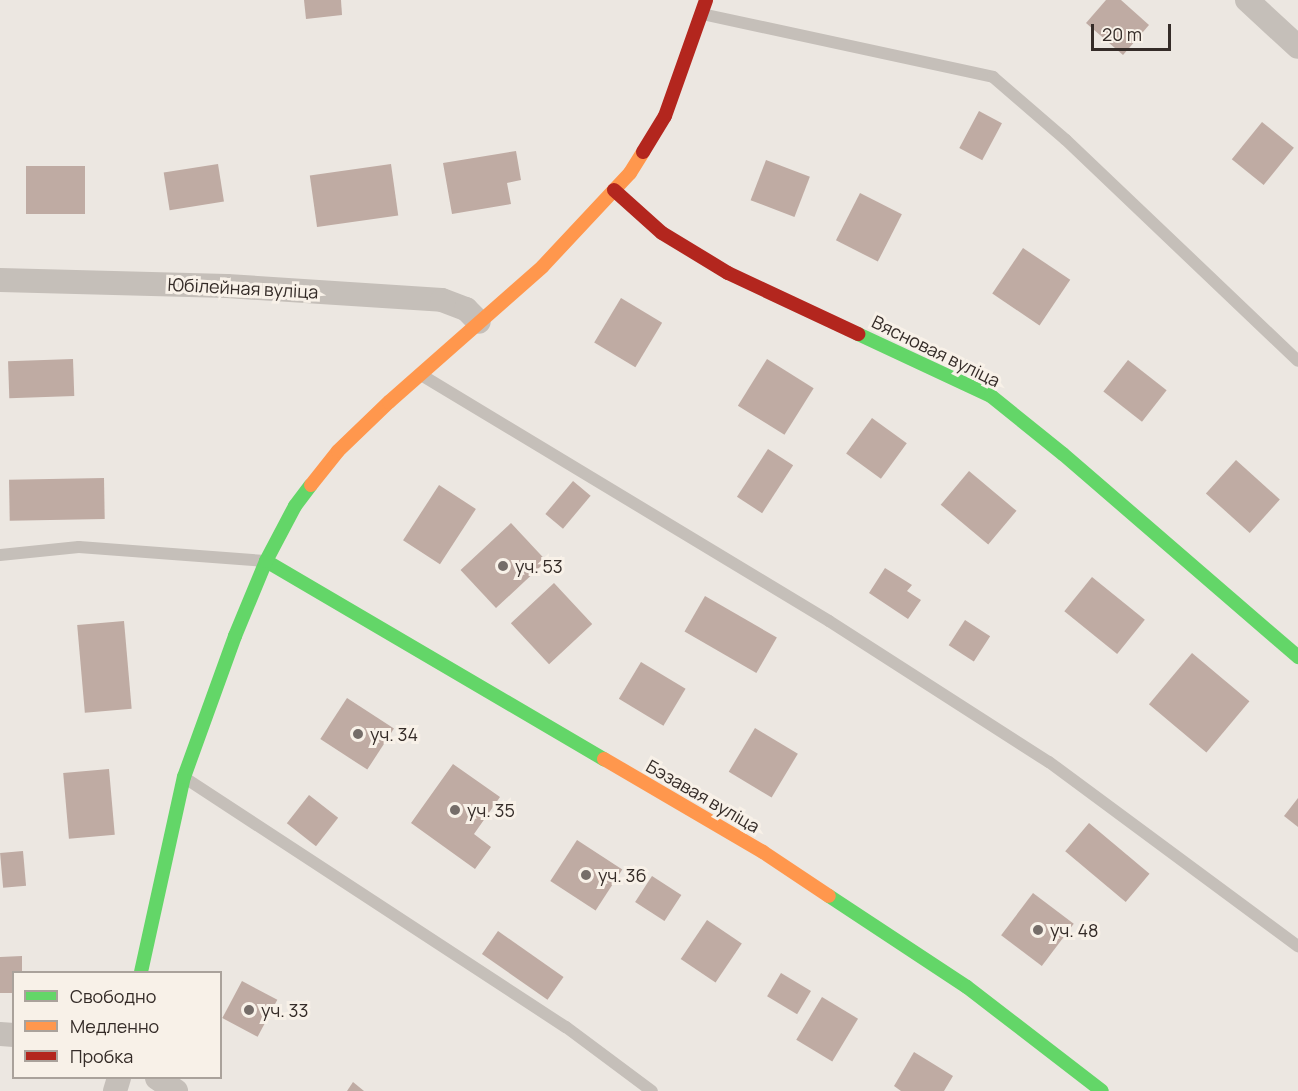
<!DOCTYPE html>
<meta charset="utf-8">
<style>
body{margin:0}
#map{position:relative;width:1298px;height:1091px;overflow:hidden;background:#ece7e1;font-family:Manrope,sans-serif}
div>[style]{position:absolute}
.building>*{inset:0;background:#bfaba3;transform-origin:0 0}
.lane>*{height:12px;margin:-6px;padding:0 6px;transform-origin:6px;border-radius:6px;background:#c5bfb9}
.street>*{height:24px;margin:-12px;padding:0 12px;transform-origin:12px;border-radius:12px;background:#c5bfb9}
.fast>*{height:14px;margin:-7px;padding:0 7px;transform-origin:7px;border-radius:7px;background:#63d668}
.slow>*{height:14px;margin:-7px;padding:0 7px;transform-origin:7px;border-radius:7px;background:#ff974d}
.jam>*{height:14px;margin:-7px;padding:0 7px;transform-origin:7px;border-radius:7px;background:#b3261e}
.dots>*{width:16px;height:16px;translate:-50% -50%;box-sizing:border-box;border:3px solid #f8f1e8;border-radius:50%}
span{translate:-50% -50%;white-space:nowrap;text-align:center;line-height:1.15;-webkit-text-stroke:6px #f8f1e8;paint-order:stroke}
.street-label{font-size:18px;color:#352c28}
.poi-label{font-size:18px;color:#352c28}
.left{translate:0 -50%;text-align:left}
.legend{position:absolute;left:12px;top:971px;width:210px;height:108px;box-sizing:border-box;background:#f8f1e8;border:2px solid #aaa29b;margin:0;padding:8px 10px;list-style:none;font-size:18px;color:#352c28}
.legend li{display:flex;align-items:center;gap:12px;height:30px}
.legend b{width:30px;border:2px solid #aaa29b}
.scale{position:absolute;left:1091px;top:24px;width:80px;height:27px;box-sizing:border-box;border:3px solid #352c28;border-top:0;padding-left:8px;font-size:18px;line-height:21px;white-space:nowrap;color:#352c28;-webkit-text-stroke:4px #f8f1e8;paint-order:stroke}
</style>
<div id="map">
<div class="building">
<i style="clip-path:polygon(304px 0,341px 0,342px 15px,306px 19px)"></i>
<i style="clip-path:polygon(1106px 0,1121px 0,1149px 25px,1123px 55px,1086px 23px)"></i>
<i style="left:979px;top:111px;width:26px;height:42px;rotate:28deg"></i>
<i style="left:1262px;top:122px;width:41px;height:48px;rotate:39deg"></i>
<i style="clip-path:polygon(516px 151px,521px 180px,507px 183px,511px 204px,452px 214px,443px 163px)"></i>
<i style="left:766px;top:160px;width:47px;height:43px;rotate:21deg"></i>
<i style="left:218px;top:164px;width:38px;height:55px;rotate:81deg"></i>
<i style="left:391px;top:164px;width:52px;height:82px;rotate:82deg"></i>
<i style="left:26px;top:166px;width:59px;height:48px"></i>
<i style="left:860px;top:193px;width:47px;height:53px;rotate:27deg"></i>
<i style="left:1023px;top:248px;width:57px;height:55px;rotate:34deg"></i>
<i style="left:621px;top:298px;width:48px;height:52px;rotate:31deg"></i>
<i style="left:73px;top:359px;width:37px;height:65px;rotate:88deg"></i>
<i style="left:767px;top:359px;width:55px;height:55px;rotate:32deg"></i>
<i style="left:1128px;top:360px;width:49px;height:40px;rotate:38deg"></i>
<i style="left:872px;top:418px;width:43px;height:44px;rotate:36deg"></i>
<i style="left:768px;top:449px;width:30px;height:57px;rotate:33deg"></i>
<i style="left:1236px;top:460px;width:59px;height:45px;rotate:42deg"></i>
<i style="left:969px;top:471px;width:62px;height:44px;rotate:40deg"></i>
<i style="left:104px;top:478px;width:41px;height:95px;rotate:89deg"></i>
<i style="left:573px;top:481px;width:23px;height:43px;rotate:40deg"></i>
<i style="left:439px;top:485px;width:44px;height:66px;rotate:33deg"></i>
<i style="left:511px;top:523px;width:52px;height:69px;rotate:47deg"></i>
<i style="clip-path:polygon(885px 568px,912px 585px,907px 591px,921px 600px,908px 619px,869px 593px)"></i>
<i style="left:1092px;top:577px;width:68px;height:44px;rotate:39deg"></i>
<i style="left:554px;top:583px;width:56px;height:59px;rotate:47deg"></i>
<i style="left:705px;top:596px;width:83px;height:41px;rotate:30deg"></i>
<i style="left:965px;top:620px;width:30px;height:30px;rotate:33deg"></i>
<i style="left:124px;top:621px;width:88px;height:47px;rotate:85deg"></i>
<i style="left:1192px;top:653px;width:75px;height:67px;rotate:40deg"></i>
<i style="left:641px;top:662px;width:52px;height:43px;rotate:31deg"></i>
<i style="left:347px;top:698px;width:56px;height:49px;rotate:33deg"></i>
<i style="left:755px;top:728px;width:50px;height:51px;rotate:31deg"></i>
<i style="clip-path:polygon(453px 764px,500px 797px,474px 834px,491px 847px,475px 869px,411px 823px)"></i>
<i style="left:109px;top:769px;width:66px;height:46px;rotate:85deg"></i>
<i style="left:309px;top:795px;width:37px;height:36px;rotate:38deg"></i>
<i style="clip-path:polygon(1298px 798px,1298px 827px,1284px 816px)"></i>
<i style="left:1089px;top:823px;width:79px;height:37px;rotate:40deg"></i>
<i style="left:577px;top:840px;width:54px;height:49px;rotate:33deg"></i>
<i style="left:23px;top:851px;width:35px;height:23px;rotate:85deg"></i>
<i style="left:652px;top:876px;width:35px;height:31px;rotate:33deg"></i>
<i style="left:1033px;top:893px;width:51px;height:53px;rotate:37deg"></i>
<i style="left:707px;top:920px;width:42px;height:47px;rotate:34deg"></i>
<i style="left:498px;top:931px;width:80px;height:28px;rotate:35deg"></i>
<i style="clip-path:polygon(22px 956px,22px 972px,14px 972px,14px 993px,0 993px,0 957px)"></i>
<i style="left:781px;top:973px;width:35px;height:27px;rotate:31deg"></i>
<i style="left:242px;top:981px;width:40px;height:42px;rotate:28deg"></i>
<i style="left:822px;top:997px;width:42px;height:50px;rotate:31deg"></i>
<i style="clip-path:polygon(914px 1052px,953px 1076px,944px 1091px,901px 1091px,894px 1086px)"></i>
<i style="clip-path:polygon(353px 1082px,364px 1091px,347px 1091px)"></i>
</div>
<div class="lane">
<i style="left:702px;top:14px;width:298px;rotate:12.2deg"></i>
<i style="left:993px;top:77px;width:96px;rotate:40.8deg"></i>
<i style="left:1066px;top:140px;width:320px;rotate:43.6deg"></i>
<i style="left:423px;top:376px;width:474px;rotate:31.1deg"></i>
<i style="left:829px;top:621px;width:261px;rotate:32.7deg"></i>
<i style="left:1049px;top:762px;width:310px;rotate:36.5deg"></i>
<i style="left:0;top:555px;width:79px;rotate:-5.8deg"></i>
<i style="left:79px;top:547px;width:187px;rotate:4.3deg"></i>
<i style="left:185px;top:778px;width:455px;rotate:33.2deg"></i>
<i style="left:566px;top:1027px;width:107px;rotate:36.7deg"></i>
</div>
<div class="street">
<i style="left:1247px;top:0;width:69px;rotate:42.7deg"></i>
<i style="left:0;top:280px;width:227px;rotate:1.5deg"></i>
<i style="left:227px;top:286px;width:215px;rotate:3.7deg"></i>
<i style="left:442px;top:300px;width:26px;rotate:21deg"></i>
<i style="left:466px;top:309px;width:18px;rotate:45deg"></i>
<i style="left:0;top:1034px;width:14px;rotate:4deg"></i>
<i style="left:157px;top:1078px;width:23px;rotate:34deg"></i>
<i style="left:115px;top:1091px;width:14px;rotate:-73deg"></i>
</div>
<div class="fast">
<i style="left:858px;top:334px;width:147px;rotate:25deg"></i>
<i style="left:991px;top:396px;width:92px;rotate:38.9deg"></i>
<i style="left:1063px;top:454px;width:311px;rotate:40.8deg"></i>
<i style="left:266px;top:561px;width:392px;rotate:30.4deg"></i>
<i style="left:829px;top:896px;width:165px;rotate:33.4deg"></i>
<i style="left:967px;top:987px;width:170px;rotate:37.6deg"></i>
<i style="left:141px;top:972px;width:200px;rotate:-77.6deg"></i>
<i style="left:184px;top:777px;width:150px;rotate:-70.1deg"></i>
<i style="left:235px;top:636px;width:81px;rotate:-67.5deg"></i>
<i style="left:266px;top:561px;width:62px;rotate:-62.2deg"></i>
<i style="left:295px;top:506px;width:26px;rotate:-53deg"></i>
</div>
<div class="slow">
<i style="left:311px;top:485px;width:43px;rotate:-51.5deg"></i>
<i style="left:338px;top:451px;width:71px;rotate:-43.9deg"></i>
<i style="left:389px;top:402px;width:205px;rotate:-41.4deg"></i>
<i style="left:543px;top:266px;width:127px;rotate:-46.9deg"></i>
<i style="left:630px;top:173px;width:25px;rotate:-58deg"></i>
<i style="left:604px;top:759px;width:184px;rotate:30.3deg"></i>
<i style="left:763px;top:852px;width:79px;rotate:33.7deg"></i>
</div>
<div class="jam">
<i style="left:643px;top:152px;width:42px;rotate:-58.6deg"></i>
<i style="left:665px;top:116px;width:123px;rotate:-70.5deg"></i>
<i style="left:614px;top:190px;width:64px;rotate:41.9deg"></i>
<i style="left:662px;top:233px;width:77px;rotate:31.2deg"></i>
<i style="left:728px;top:273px;width:144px;rotate:25.1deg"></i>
</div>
<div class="dots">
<i style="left:503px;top:566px;background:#756d69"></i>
<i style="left:358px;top:734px;background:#756d69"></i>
<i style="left:455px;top:810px;background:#756d69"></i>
<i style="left:586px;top:875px;background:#756d69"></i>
<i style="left:1038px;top:930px;background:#756d69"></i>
<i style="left:249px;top:1010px;background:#756d69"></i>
</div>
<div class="street-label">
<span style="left:243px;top:288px;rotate:3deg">Юбілейная вуліца</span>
<span style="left:936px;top:351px;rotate:26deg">Вясновая вуліца</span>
<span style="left:703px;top:796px;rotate:30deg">Бэзавая вуліца</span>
</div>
<div class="poi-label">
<span class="left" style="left:515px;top:566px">уч. 53</span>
<span class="left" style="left:370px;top:734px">уч. 34</span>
<span class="left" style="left:467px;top:810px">уч. 35</span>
<span class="left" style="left:598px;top:875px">уч. 36</span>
<span class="left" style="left:1050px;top:930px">уч. 48</span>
<span class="left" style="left:261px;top:1010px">уч. 33</span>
</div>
<ul class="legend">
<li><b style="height:8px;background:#63d668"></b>Свободно</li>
<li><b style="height:8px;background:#ff974d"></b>Медленно</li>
<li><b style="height:8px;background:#b3261e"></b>Пробка</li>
</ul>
<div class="scale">20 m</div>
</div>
